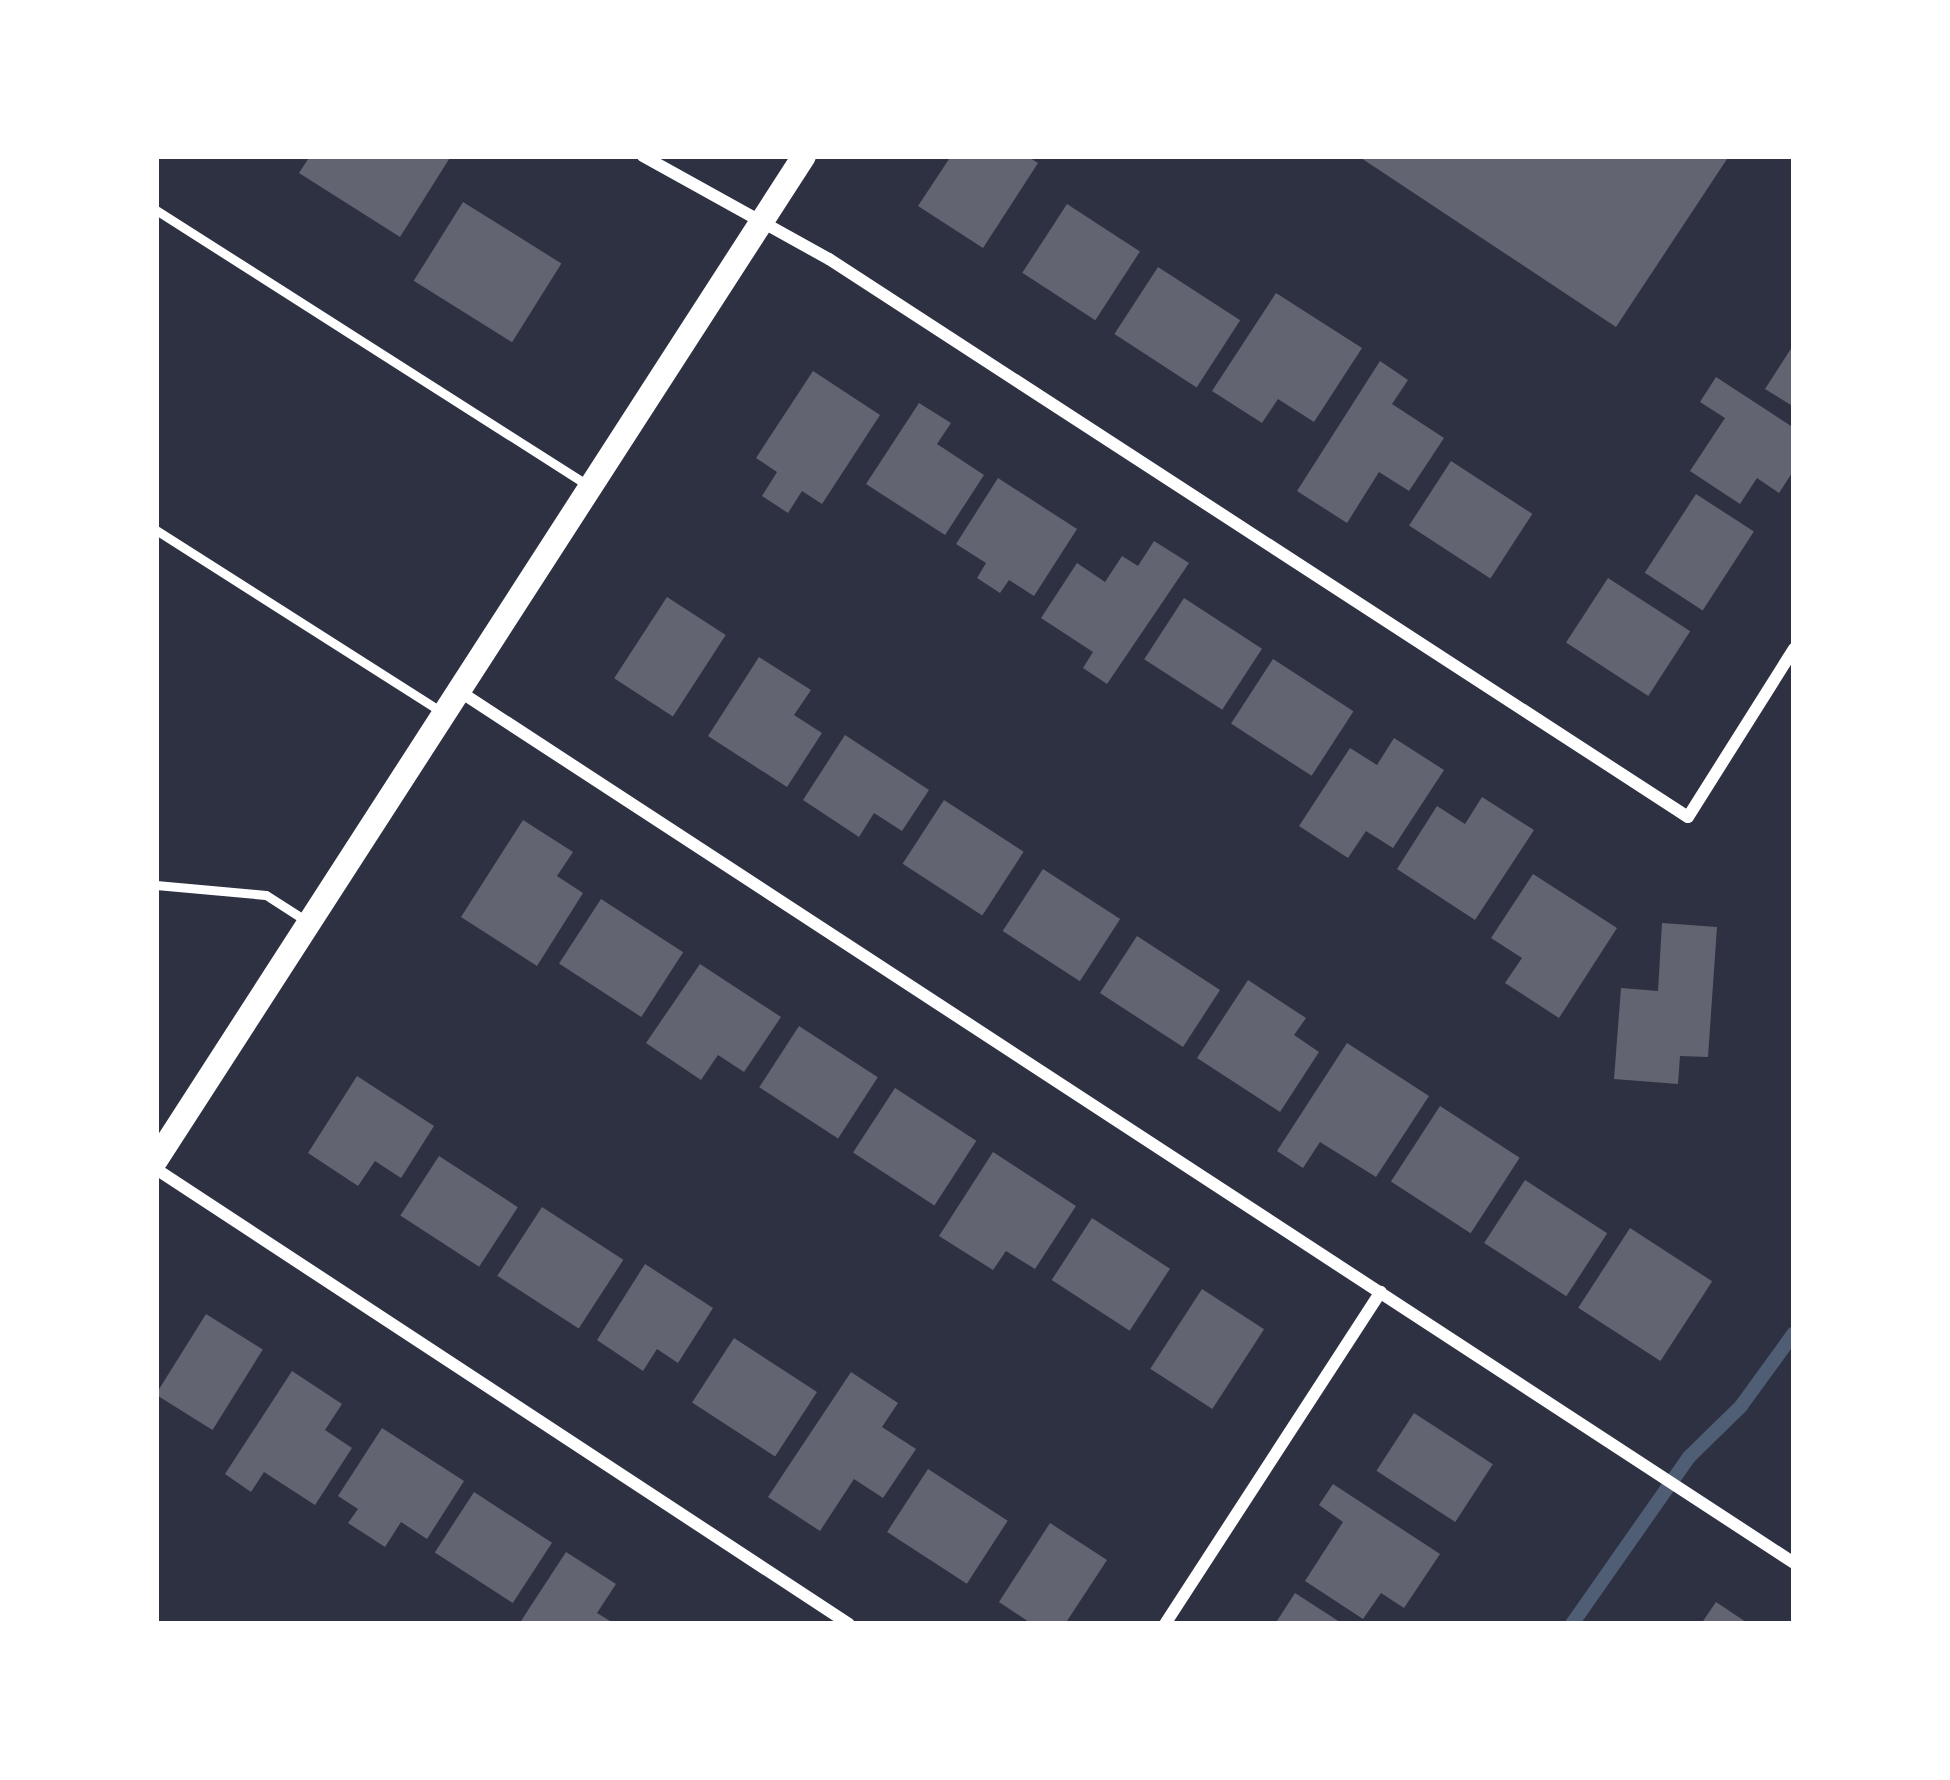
<!DOCTYPE html>
<style>
body{margin:0}
#map{position:relative;width:1950px;height:1780px;overflow:hidden;background:#2d3142;font-family:Merriweather,serif}
div>[style]{position:absolute}
.stream>*{height:14px;margin:-7px;padding:0 7px;transform-origin:7px;border-radius:7px;background:#4f5d75}
.building>*{inset:0;background:#626471;transform-origin:0 0}
.service>*{height:9px;margin:-4.5px;padding:0 4.5px;transform-origin:4.5px;border-radius:4.5px;background:#fff}
.minor>*{height:12px;margin:-6px;padding:0 6px;transform-origin:6px;border-radius:6px;background:#fff}
.secondary>*{height:24px;margin:-12px;padding:0 12px;transform-origin:12px;border-radius:12px;background:#fff}
span{translate:-50% -50%;white-space:nowrap;text-align:center;line-height:1.15;-webkit-text-stroke:9px #fff;paint-order:stroke}
.frame{position:absolute;inset:0;border:159px solid #fff;pointer-events:none}
</style>
<div id="map">
<div class="stream">
<i style="left:1572px;top:1624px;width:204px;rotate:-55deg"></i>
<i style="left:1689px;top:1457px;width:73px;rotate:-44.4deg"></i>
<i style="left:1741px;top:1406px;width:90px;rotate:-54deg"></i>
</div>
<div class="building">
<i style="clip-path:polygon(310px 156px,451px 156px,400px 237px,299px 173px)"></i>
<i style="clip-path:polygon(951px 156px,1027px 156px,1038px 163px,983px 248px,918px 206px)"></i>
<i style="clip-path:polygon(1358px 156px,1729px 156px,1616px 327px)"></i>
<i style="left:463px;top:202px;width:116px;height:93px;rotate:32deg"></i>
<i style="left:1067px;top:204px;width:87px;height:82px;rotate:33deg"></i>
<i style="left:1158px;top:267px;width:98px;height:80px;rotate:33deg"></i>
<i style="clip-path:polygon(1276px 293px,1362px 348px,1314px 422px,1278px 399px,1262px 423px,1212px 391px)"></i>
<i style="clip-path:polygon(1794px 344px,1794px 407px,1765px 389px)"></i>
<i style="clip-path:polygon(1380px 361px,1408px 380px,1392px 404px,1444px 438px,1409px 491px,1379px 472px,1347px 523px,1297px 491px)"></i>
<i style="clip-path:polygon(813px 371px,880px 415px,822px 504px,802px 491px,788px 513px,762px 496px,777px 472px,756px 458px)"></i>
<i style="clip-path:polygon(1716px 377px,1794px 428px,1794px 470px,1779px 493px,1757px 478px,1740px 504px,1690px 471px,1725px 418px,1700px 402px)"></i>
<i style="clip-path:polygon(919px 403px,951px 423px,937px 444px,984px 475px,945px 535px,866px 484px)"></i>
<i style="left:1451px;top:461px;width:97px;height:77px;rotate:33deg"></i>
<i style="clip-path:polygon(998px 478px,1077px 529px,1034px 596px,1009px 580px,1000px 593px,977px 578px,986px 563px,956px 544px)"></i>
<i style="left:1696px;top:494px;width:69px;height:94px;rotate:33deg"></i>
<i style="clip-path:polygon(1154px 541px,1189px 563px,1107px 684px,1083px 668px,1093px 652px,1041px 618px,1077px 563px,1105px 582px,1122px 556px,1138px 566px)"></i>
<i style="left:1608px;top:578px;width:98px;height:77px;rotate:33deg"></i>
<i style="left:667px;top:597px;width:70px;height:97px;rotate:33deg"></i>
<i style="left:1184px;top:598px;width:93px;height:73px;rotate:33deg"></i>
<i style="clip-path:polygon(759px 657px,811px 690px,794px 715px,822px 733px,787px 787px,708px 736px)"></i>
<i style="left:1273px;top:659px;width:96px;height:77px;rotate:33deg"></i>
<i style="clip-path:polygon(845px 735px,929px 790px,902px 831px,874px 813px,859px 837px,803px 800px)"></i>
<i style="clip-path:polygon(1394px 738px,1444px 770px,1393px 848px,1366px 831px,1348px 858px,1299px 826px,1350px 748px,1377px 765px)"></i>
<i style="clip-path:polygon(1482px 797px,1534px 830px,1475px 920px,1397px 869px,1437px 806px,1465px 824px)"></i>
<i style="left:944px;top:800px;width:95px;height:76px;rotate:33deg"></i>
<i style="clip-path:polygon(523px 820px,573px 852px,557px 876px,583px 893px,537px 966px,461px 917px)"></i>
<i style="left:1043px;top:869px;width:92px;height:74px;rotate:33deg"></i>
<i style="clip-path:polygon(1533px 874px,1617px 928px,1559px 1018px,1505px 983px,1522px 958px,1491px 938px)"></i>
<i style="left:601px;top:899px;width:98px;height:77px;rotate:33deg"></i>
<i style="clip-path:polygon(1662px 923px,1717px 927px,1708px 1057px,1680px 1056px,1678px 1084px,1614px 1079px,1621px 988px,1658px 991px)"></i>
<i style="left:1137px;top:936px;width:99px;height:68px;rotate:33deg"></i>
<i style="clip-path:polygon(700px 964px,781px 1017px,744px 1072px,718px 1055px,701px 1080px,646px 1043px)"></i>
<i style="clip-path:polygon(1248px 980px,1306px 1018px,1294px 1035px,1319px 1052px,1280px 1112px,1197px 1058px)"></i>
<i style="left:799px;top:1026px;width:94px;height:73px;rotate:33deg"></i>
<i style="clip-path:polygon(1347px 1043px,1429px 1096px,1376px 1177px,1320px 1142px,1303px 1168px,1277px 1151px)"></i>
<i style="clip-path:polygon(357px 1076px,434px 1126px,401px 1178px,375px 1161px,358px 1186px,308px 1153px)"></i>
<i style="left:895px;top:1088px;width:97px;height:77px;rotate:33deg"></i>
<i style="left:1440px;top:1106px;width:95px;height:90px;rotate:33deg"></i>
<i style="clip-path:polygon(993px 1152px,1076px 1206px,1035px 1269px,1006px 1251px,993px 1270px,939px 1236px)"></i>
<i style="left:439px;top:1156px;width:94px;height:71px;rotate:33deg"></i>
<i style="left:1525px;top:1180px;width:98px;height:75px;rotate:33deg"></i>
<i style="left:542px;top:1207px;width:97px;height:82px;rotate:33deg"></i>
<i style="left:1092px;top:1218px;width:93px;height:74px;rotate:33deg"></i>
<i style="left:1630px;top:1228px;width:98px;height:95px;rotate:33deg"></i>
<i style="clip-path:polygon(645px 1264px,713px 1308px,678px 1363px,657px 1349px,643px 1371px,597px 1340px)"></i>
<i style="left:1202px;top:1289px;width:74px;height:95px;rotate:33deg"></i>
<i style="left:206px;top:1314px;width:67px;height:95px;rotate:32deg"></i>
<i style="left:734px;top:1338px;width:99px;height:77px;rotate:33deg"></i>
<i style="clip-path:polygon(292px 1371px,342px 1404px,325px 1430px,352px 1448px,315px 1505px,264px 1472px,251px 1492px,225px 1474px)"></i>
<i style="clip-path:polygon(851px 1372px,898px 1403px,882px 1427px,916px 1449px,883px 1498px,854px 1479px,820px 1531px,768px 1497px)"></i>
<i style="left:1414px;top:1413px;width:94px;height:69px;rotate:33deg"></i>
<i style="clip-path:polygon(382px 1428px,464px 1481px,427px 1539px,401px 1522px,385px 1547px,348px 1523px,358px 1509px,338px 1496px)"></i>
<i style="left:928px;top:1469px;width:95px;height:75px;rotate:33deg"></i>
<i style="clip-path:polygon(1333px 1484px,1440px 1554px,1404px 1608px,1381px 1593px,1363px 1619px,1305px 1581px,1343px 1522px,1319px 1505px)"></i>
<i style="left:474px;top:1492px;width:93px;height:72px;rotate:33deg"></i>
<i style="clip-path:polygon(1050px 1523px,1107px 1560px,1065px 1624px,1032px 1624px,999px 1602px)"></i>
<i style="clip-path:polygon(566px 1552px,616px 1584px,597px 1613px,615px 1624px,519px 1624px)"></i>
<i style="clip-path:polygon(1295px 1593px,1343px 1624px,1275px 1624px)"></i>
<i style="clip-path:polygon(1716px 1602px,1749px 1624px,1701px 1624px)"></i>
</div>
<div class="service">
<i style="left:156px;top:210px;width:510px;rotate:32.51deg"></i>
<i style="left:156px;top:530px;width:337px;rotate:32.5deg"></i>
<i style="left:156px;top:885px;width:110px;rotate:5.2deg"></i>
<i style="left:266px;top:895px;width:46px;rotate:32.7deg"></i>
</div>
<div class="minor">
<i style="left:643px;top:156px;width:213px;rotate:29deg"></i>
<i style="left:829px;top:259px;width:1024px;rotate:33.01deg"></i>
<i style="left:1688px;top:817px;width:199px;rotate:-57.8deg"></i>
<i style="left:459px;top:691px;width:1595px;rotate:33.15deg"></i>
<i style="left:156px;top:1169px;width:829px;rotate:33.29deg"></i>
<i style="left:1165px;top:1624px;width:396px;rotate:-57deg"></i>
</div>
<div class="secondary">
<i style="left:156px;top:1160px;width:1195px;rotate:-57.16deg"></i>
</div>
<div class="frame"></div>
</div>
